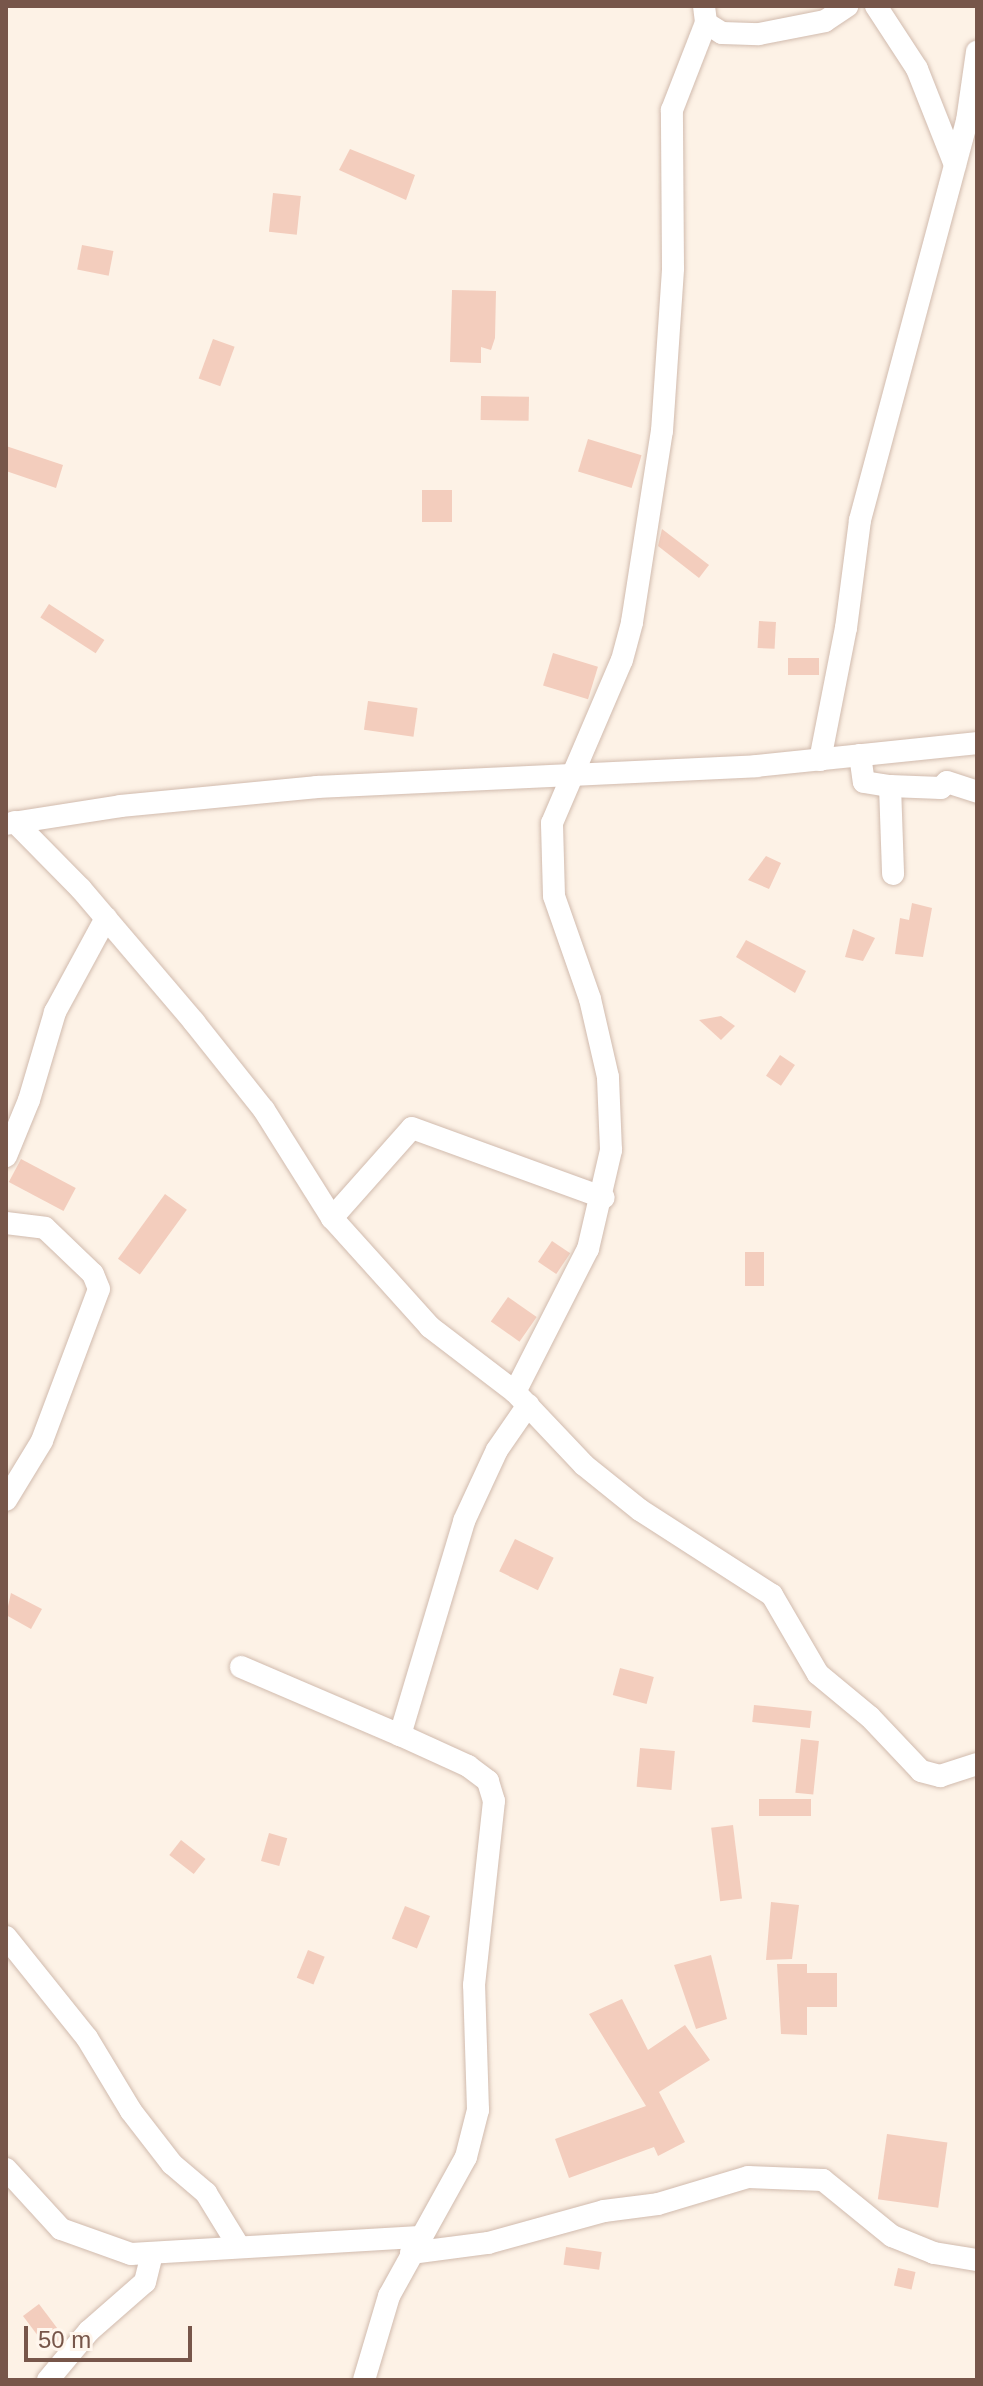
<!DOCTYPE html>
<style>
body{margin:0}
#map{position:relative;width:983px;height:2386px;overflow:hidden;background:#fdf2e6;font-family:Arial,sans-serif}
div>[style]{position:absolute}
.building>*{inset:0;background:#f3cdbd;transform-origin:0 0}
.roads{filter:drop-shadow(0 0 2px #d1bbae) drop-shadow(0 0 2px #d1bbae)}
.minor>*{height:22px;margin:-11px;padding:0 11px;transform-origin:11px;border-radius:11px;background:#fff}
span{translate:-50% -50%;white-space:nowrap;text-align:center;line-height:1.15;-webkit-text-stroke:7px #fff6ed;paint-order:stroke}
.frame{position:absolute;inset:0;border:8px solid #77564a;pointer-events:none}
.scale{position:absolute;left:24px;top:2326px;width:168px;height:36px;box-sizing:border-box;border:4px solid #77564a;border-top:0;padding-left:10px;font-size:24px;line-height:28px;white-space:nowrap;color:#77564a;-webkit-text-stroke:6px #fff6ed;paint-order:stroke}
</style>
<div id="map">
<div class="building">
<i style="clip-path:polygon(350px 149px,415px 175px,406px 200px,339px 170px)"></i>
<i style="left:273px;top:193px;width:28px;height:39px;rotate:6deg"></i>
<i style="left:82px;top:245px;width:32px;height:25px;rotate:11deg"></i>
<i style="clip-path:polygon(452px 290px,496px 291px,495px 338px,491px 350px,481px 347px,481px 363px,450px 362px)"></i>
<i style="left:213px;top:339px;width:23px;height:42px;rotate:20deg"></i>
<i style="left:481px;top:396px;width:48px;height:24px;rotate:1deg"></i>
<i style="left:588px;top:439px;width:56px;height:34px;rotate:17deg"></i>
<i style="clip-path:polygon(6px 446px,63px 465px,56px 488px,6px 471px)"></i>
<i style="left:422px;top:490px;width:30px;height:32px"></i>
<i style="clip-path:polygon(662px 529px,709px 565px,699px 578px,658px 546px)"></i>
<i style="left:49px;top:604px;width:66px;height:16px;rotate:33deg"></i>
<i style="left:759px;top:621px;width:17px;height:27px;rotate:3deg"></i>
<i style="left:553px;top:653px;width:47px;height:34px;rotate:17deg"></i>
<i style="left:788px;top:658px;width:31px;height:17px"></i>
<i style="left:368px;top:701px;width:50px;height:29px;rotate:8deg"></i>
<i style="clip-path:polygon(766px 856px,781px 863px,769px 889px,748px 880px)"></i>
<i style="clip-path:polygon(912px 903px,932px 908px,923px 957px,895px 954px,900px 918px,909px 920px)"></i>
<i style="clip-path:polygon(853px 929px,875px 938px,863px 961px,845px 957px)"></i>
<i style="clip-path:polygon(746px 940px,806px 971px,795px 993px,736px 957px)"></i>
<i style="clip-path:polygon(721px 1016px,735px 1026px,721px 1040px,699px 1020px)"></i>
<i style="left:780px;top:1055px;width:18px;height:25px;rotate:34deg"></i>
<i style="left:21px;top:1159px;width:62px;height:26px;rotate:28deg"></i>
<i style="left:165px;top:1194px;width:27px;height:80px;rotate:36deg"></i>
<i style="left:552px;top:1241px;width:22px;height:25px;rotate:34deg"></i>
<i style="left:745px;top:1252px;width:19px;height:34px"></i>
<i style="left:508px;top:1297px;width:35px;height:30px;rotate:35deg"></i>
<i style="left:515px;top:1539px;width:43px;height:36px;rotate:26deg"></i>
<i style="clip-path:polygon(11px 1593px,42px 1609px,31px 1629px,6px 1615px)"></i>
<i style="left:620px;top:1668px;width:35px;height:28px;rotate:15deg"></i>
<i style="left:754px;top:1705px;width:58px;height:17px;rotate:6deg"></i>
<i style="left:801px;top:1739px;width:18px;height:54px;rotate:6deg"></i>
<i style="left:640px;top:1748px;width:35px;height:39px;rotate:5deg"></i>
<i style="left:759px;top:1799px;width:52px;height:17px"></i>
<i style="left:733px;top:1825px;width:74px;height:22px;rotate:83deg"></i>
<i style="left:269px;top:1833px;width:19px;height:29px;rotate:16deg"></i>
<i style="left:181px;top:1840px;width:31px;height:19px;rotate:38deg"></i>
<i style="clip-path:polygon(771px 1902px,799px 1905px,792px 1959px,766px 1960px)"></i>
<i style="left:405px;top:1906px;width:27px;height:35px;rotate:22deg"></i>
<i style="left:308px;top:1950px;width:18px;height:30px;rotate:22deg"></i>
<i style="clip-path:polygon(711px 1955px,727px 2019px,696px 2029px,674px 1965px)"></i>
<i style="clip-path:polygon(777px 1964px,807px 1964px,807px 1973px,837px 1973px,837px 2007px,807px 2007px,807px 2035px,781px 2034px)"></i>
<i style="clip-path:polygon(622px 1999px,648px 2050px,685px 2025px,710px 2060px,659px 2092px,685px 2142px,658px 2156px,654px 2147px,569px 2178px,555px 2139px,646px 2106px,589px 2014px)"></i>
<i style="left:887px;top:2134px;width:61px;height:66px;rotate:8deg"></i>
<i style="left:566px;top:2247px;width:36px;height:18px;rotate:8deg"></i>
<i style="left:898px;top:2268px;width:18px;height:18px;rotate:13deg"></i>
<i style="left:39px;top:2304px;width:41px;height:20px;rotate:53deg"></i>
</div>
<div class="roads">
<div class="minor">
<i style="left:704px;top:6px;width:17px;rotate:83deg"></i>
<i style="left:706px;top:23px;width:19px;rotate:32deg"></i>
<i style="left:722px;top:33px;width:37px;rotate:2deg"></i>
<i style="left:759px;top:34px;width:67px;rotate:-11.1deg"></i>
<i style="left:825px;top:21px;width:27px;rotate:-34deg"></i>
<i style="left:876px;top:6px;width:75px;rotate:56.9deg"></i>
<i style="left:917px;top:69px;width:103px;rotate:68.4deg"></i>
<i style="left:860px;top:755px;width:27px;rotate:82deg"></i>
<i style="left:864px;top:782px;width:26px;rotate:9deg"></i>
<i style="left:890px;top:786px;width:88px;rotate:88deg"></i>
<i style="left:820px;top:760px;width:135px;rotate:-78.9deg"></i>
<i style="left:846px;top:628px;width:109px;rotate:-82.6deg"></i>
<i style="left:860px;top:520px;width:413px;rotate:-75deg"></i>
<i style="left:967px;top:121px;width:70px;rotate:-81.8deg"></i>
<i style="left:890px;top:786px;width:51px;rotate:2.2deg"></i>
<i style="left:941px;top:788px;width:8px;rotate:-45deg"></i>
<i style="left:947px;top:782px;width:32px;rotate:18deg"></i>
<i style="left:15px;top:822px;width:94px;rotate:45.4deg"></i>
<i style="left:81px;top:889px;width:175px;rotate:49.6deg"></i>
<i style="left:194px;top:1022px;width:112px;rotate:51.5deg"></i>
<i style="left:264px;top:1110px;width:128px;rotate:57.8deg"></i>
<i style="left:332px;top:1218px;width:147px;rotate:48deg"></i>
<i style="left:430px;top:1327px;width:107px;rotate:37.4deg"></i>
<i style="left:515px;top:1392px;width:100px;rotate:46.6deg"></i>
<i style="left:584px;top:1465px;width:72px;rotate:38.8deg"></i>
<i style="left:640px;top:1510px;width:157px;rotate:32.8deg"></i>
<i style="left:772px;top:1595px;width:91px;rotate:59.8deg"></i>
<i style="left:818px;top:1674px;width:67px;rotate:39.6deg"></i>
<i style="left:870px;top:1717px;width:74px;rotate:46.6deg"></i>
<i style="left:921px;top:1771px;width:20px;rotate:15deg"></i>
<i style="left:940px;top:1776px;width:39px;rotate:-18deg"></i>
<i style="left:6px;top:824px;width:116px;rotate:-8.9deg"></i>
<i style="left:121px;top:806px;width:197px;rotate:-5.5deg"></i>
<i style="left:317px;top:787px;width:440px;rotate:-2.7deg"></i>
<i style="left:756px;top:766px;width:222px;rotate:-5.9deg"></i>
<i style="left:6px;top:1156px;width:61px;rotate:-67.7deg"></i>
<i style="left:29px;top:1100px;width:92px;rotate:-73.5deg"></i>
<i style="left:55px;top:1012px;width:107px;rotate:-61.5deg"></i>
<i style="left:332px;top:1218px;width:120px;rotate:-48.4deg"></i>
<i style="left:412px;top:1128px;width:204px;rotate:20deg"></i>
<i style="left:6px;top:1223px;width:39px;rotate:7deg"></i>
<i style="left:45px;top:1228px;width:66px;rotate:43.8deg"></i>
<i style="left:93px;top:1274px;width:16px;rotate:68deg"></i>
<i style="left:99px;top:1289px;width:162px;rotate:110.6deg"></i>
<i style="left:42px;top:1441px;width:69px;rotate:121.4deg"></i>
<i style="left:515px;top:1392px;width:161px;rotate:-63deg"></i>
<i style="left:588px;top:1249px;width:102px;rotate:-76.9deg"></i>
<i style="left:611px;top:1150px;width:73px;rotate:-92.4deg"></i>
<i style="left:608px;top:1077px;width:80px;rotate:-103deg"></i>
<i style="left:590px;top:999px;width:109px;rotate:-109.3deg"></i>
<i style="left:554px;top:896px;width:73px;rotate:-91.6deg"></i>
<i style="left:552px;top:823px;width:177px;rotate:-66.8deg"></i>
<i style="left:622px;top:660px;width:39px;rotate:-75deg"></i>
<i style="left:632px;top:622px;width:193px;rotate:-81.1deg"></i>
<i style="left:662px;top:431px;width:163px;rotate:-86.1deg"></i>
<i style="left:673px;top:268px;width:158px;rotate:-90.4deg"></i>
<i style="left:672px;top:110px;width:93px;rotate:-68.7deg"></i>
<i style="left:241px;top:1667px;width:173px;rotate:23.2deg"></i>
<i style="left:400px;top:1735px;width:223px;rotate:-73.3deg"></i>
<i style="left:464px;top:1521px;width:78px;rotate:-65.1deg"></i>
<i style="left:497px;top:1450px;width:55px;rotate:-55.4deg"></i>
<i style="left:6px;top:1937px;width:129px;rotate:51.3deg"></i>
<i style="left:87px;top:2038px;width:85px;rotate:58.9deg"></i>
<i style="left:131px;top:2111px;width:67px;rotate:52.3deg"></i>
<i style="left:172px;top:2164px;width:45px;rotate:40.5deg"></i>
<i style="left:206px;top:2193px;width:61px;rotate:58.4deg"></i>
<i style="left:6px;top:2169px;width:81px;rotate:47.5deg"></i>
<i style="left:61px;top:2229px;width:74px;rotate:19.7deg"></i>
<i style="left:131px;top:2254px;width:289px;rotate:-3.4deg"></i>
<i style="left:411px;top:2253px;width:78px;rotate:-7.4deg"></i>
<i style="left:488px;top:2243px;width:120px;rotate:-15.4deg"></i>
<i style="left:604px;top:2211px;width:54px;rotate:-7.4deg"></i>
<i style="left:658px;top:2204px;width:94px;rotate:-16.7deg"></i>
<i style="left:748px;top:2177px;width:75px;rotate:2.3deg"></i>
<i style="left:823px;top:2180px;width:89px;rotate:39.1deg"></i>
<i style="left:892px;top:2236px;width:45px;rotate:22deg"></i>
<i style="left:934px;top:2253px;width:44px;rotate:9.2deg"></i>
<i style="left:48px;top:2380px;width:64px;rotate:-50.1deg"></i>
<i style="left:89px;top:2331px;width:74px;rotate:-41.2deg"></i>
<i style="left:145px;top:2282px;width:29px;rotate:-76deg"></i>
<i style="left:364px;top:2380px;width:88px;rotate:-73.4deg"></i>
<i style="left:389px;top:2296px;width:159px;rotate:-61deg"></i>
<i style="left:466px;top:2157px;width:49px;rotate:-75.7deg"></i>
<i style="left:478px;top:2110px;width:125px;rotate:-91.8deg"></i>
<i style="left:474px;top:1985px;width:185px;rotate:-83.8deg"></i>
<i style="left:494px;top:1801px;width:21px;rotate:-107deg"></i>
<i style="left:488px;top:1781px;width:25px;rotate:-143deg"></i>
<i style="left:468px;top:1766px;width:75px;rotate:-155.5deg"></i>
</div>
</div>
<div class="frame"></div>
<div class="scale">50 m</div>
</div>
